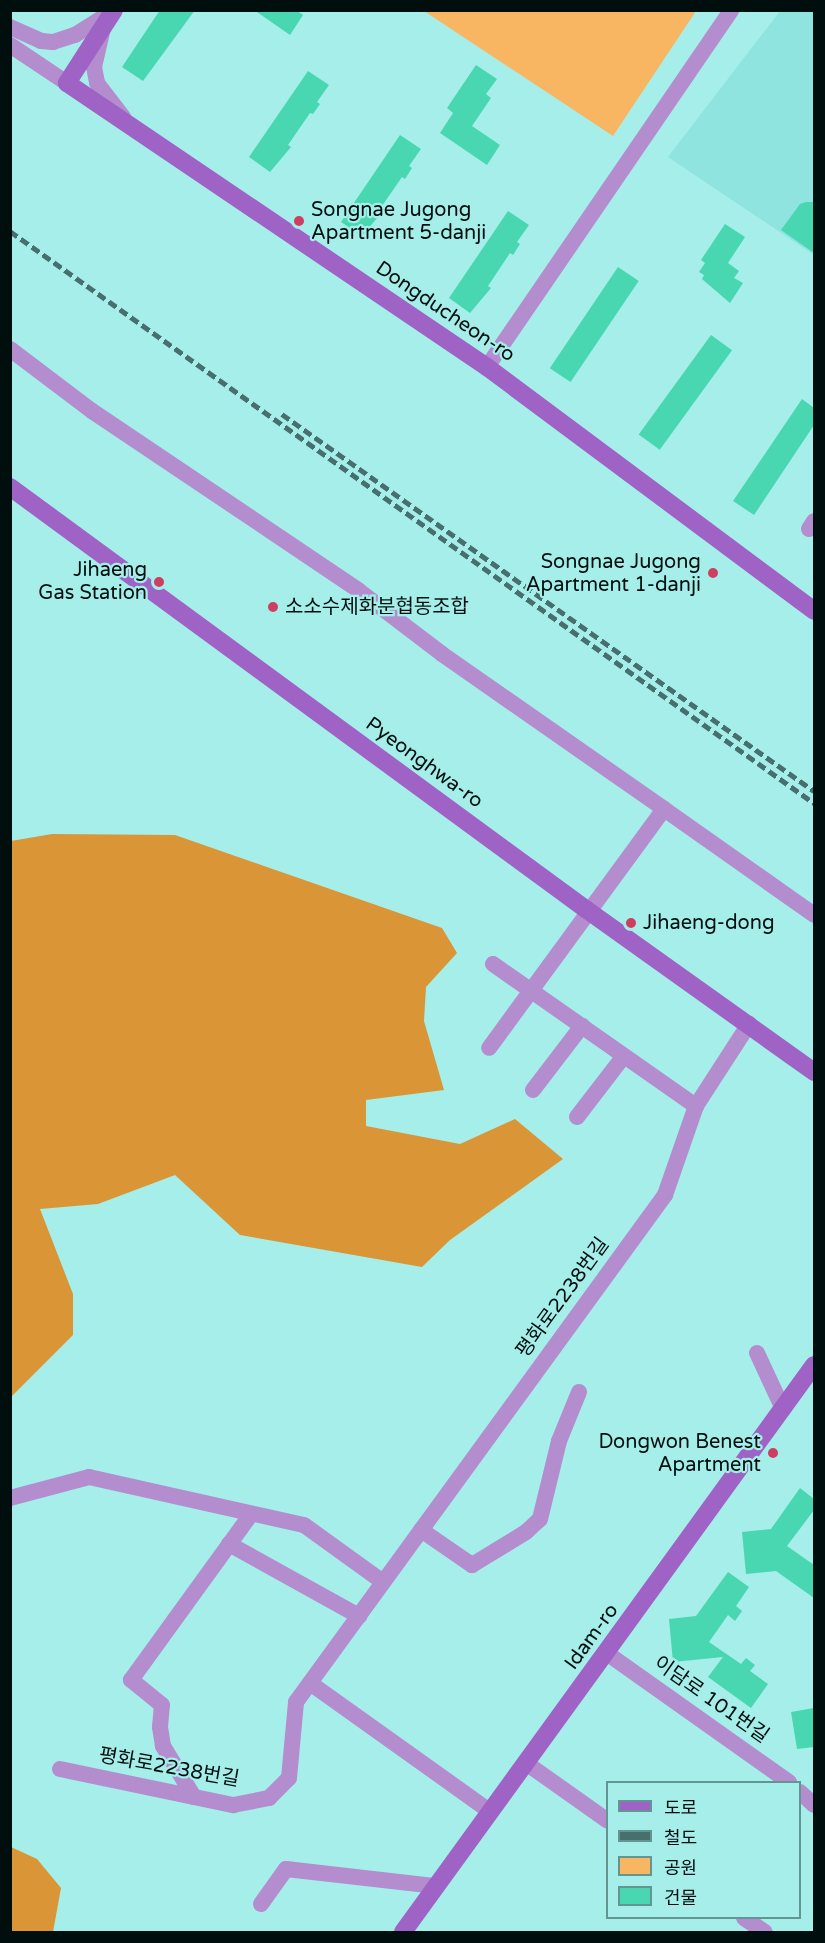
<!DOCTYPE html>
<meta charset="utf-8">
<style>
body{margin:0}
#map{position:relative;width:825px;height:1943px;overflow:hidden;background:#a5eeea;font-family:"Varela Round","Noto Sans KR",sans-serif}
div>[style]{position:absolute}
.built>*{inset:0;background:#8fe4df}
.green>*{inset:0;background:#f8b663}
.forest>*{inset:0;background:#da9536}
.building>*{inset:0;background:#48d7b0;transform-origin:0 0}
.street>*{height:16px;margin:-8px;padding:0 8px;transform-origin:8px;border-radius:8px;background:#b48dcf}
.secondary>*{height:18px;margin:-9px;padding:0 9px;transform-origin:9px;border-radius:9px;background:#9f62c5}
.rail>*{height:4.5px;margin-top:-2.25px;transform-origin:0;background:repeating-linear-gradient(90deg,#476f6d 0 9px,transparent 0 13.5px)}
.dots>*{width:16px;height:16px;translate:-50% -50%;box-sizing:border-box;border:3px solid #a5eeea;border-radius:50%}
span{translate:-50% -50%;white-space:nowrap;text-align:center;line-height:1.15;-webkit-text-stroke:4.5px #a5eeea;paint-order:stroke}
.poi-label{font-size:20px;color:#000f0e}
.left{translate:0 -50%;text-align:left}
.right{translate:-100% -50%;text-align:right}
.street-label{font-size:20px;color:#000f0e}
.frame{position:absolute;inset:0;border:12px solid #000f0e;pointer-events:none}
.legend{position:absolute;left:606px;top:1781px;width:195px;height:138px;box-sizing:border-box;background:#a5eeea;border:2px solid #639592;margin:0;padding:8px 10px;list-style:none;font-size:18px;color:#000f0e}
.legend li{display:flex;align-items:center;gap:12px;height:30px}
.legend b{width:30px;border:2px solid #639592}
</style>
<div id="map">
<div class="built">
<i style="clip-path:polygon(780px 11px,814px 11px,814px 255px,668px 157px)"></i>
</div>
<div class="green">
<i style="clip-path:polygon(424px 11px,696px 11px,613px 136px)"></i>
</div>
<div class="forest">
<i style="clip-path:polygon(52px 834px,175px 835px,442px 928px,457px 953px,426px 987px,424px 1021px,444px 1090px,366px 1100px,366px 1126px,460px 1144px,515px 1119px,563px 1159px,450px 1240px,422px 1267px,240px 1235px,175px 1175px,98px 1204px,40px 1209px,73px 1294px,73px 1335px,11px 1397px,11px 841px)"></i>
<i style="clip-path:polygon(11px 1847px,37px 1859px,61px 1888px,53px 1932px,11px 1932px)"></i>
</div>
<div class="building">
<i style="clip-path:polygon(160px 10px,195px 10px,143px 81px,122px 67px)"></i>
<i style="clip-path:polygon(254px 10px,296px 10px,303px 15px,290px 35px)"></i>
<i style="clip-path:polygon(476px 65px,497px 79px,486px 94px,491px 98px,472px 126px,500px 145px,487px 165px,440px 133px,453px 113px,447px 108px)"></i>
<i style="clip-path:polygon(308px 71px,329px 85px,317px 102px,320px 104px,313px 114px,310px 113px,288px 145px,291px 147px,270px 172px,249px 157px)"></i>
<i style="clip-path:polygon(400px 135px,421px 149px,409px 166px,412px 168px,405px 179px,402px 177px,380px 209px,383px 211px,362px 236px,341px 222px)"></i>
<i style="clip-path:polygon(806px 202px,814px 202px,814px 253px,781px 230px,800px 204px)"></i>
<i style="clip-path:polygon(508px 211px,529px 225px,517px 242px,520px 244px,513px 255px,510px 253px,488px 286px,491px 288px,470px 313px,449px 298px)"></i>
<i style="clip-path:polygon(725px 224px,745px 237px,728px 263px,739px 271px,734px 278px,743px 283px,730px 303px,702px 279px,704px 275px,699px 272px,705px 263px,701px 260px)"></i>
<i style="left:618px;top:267px;width:25px;height:122px;rotate:34deg"></i>
<i style="left:711px;top:335px;width:26px;height:123px;rotate:36deg"></i>
<i style="clip-path:polygon(802px 399px,814px 408px,814px 425px,754px 515px,733px 501px)"></i>
<i style="clip-path:polygon(800px 1488px,814px 1499px,814px 1510px,787px 1546px,814px 1565px,814px 1598px,776px 1571px,746px 1574px,742px 1532px,771px 1529px)"></i>
<i style="clip-path:polygon(728px 1572px,749px 1587px,736px 1606px,742px 1611px,735px 1621px,728px 1615px,709px 1642px,741px 1664px,746px 1658px,755px 1665px,750px 1671px,768px 1684px,751px 1708px,708px 1677px,723px 1657px,673px 1662px,669px 1619px,696px 1616px)"></i>
<i style="clip-path:polygon(814px 1708px,814px 1747px,797px 1749px,791px 1712px)"></i>
</div>
<div class="street">
<i style="left:10px;top:27px;width:34px;rotate:24deg"></i>
<i style="left:41px;top:41px;width:12px;rotate:5deg"></i>
<i style="left:53px;top:42px;width:23px;rotate:-18deg"></i>
<i style="left:75px;top:35px;width:45px;rotate:-32.3deg"></i>
<i style="left:103px;top:28px;width:40px;rotate:103deg"></i>
<i style="left:94px;top:67px;width:16px;rotate:79deg"></i>
<i style="left:97px;top:83px;width:43px;rotate:52.6deg"></i>
<i style="left:10px;top:45px;width:69px;rotate:33.7deg"></i>
<i style="left:10px;top:349px;width:103px;rotate:37.1deg"></i>
<i style="left:92px;top:411px;width:321px;rotate:33.9deg"></i>
<i style="left:358px;top:590px;width:106px;rotate:37.3deg"></i>
<i style="left:442px;top:654px;width:271px;rotate:34.9deg"></i>
<i style="left:664px;top:809px;width:296px;rotate:126.2deg"></i>
<i style="left:487px;top:367px;width:432px;rotate:-55.6deg"></i>
<i style="left:809px;top:529px;width:9px;rotate:-58deg"></i>
<i style="left:664px;top:809px;width:184px;rotate:35.2deg"></i>
<i style="left:493px;top:964px;width:248px;rotate:35deg"></i>
<i style="left:533px;top:1090px;width:81px;rotate:-52.6deg"></i>
<i style="left:577px;top:1117px;width:77px;rotate:-52.4deg"></i>
<i style="left:757px;top:1353px;width:62px;rotate:65.1deg"></i>
<i style="left:10px;top:1498px;width:82px;rotate:-14.9deg"></i>
<i style="left:89px;top:1477px;width:220px;rotate:12.6deg"></i>
<i style="left:304px;top:1525px;width:97px;rotate:35.8deg"></i>
<i style="left:421px;top:1530px;width:62px;rotate:34.5deg"></i>
<i style="left:472px;top:1565px;width:63px;rotate:-31.4deg"></i>
<i style="left:526px;top:1532px;width:19px;rotate:-43deg"></i>
<i style="left:540px;top:1519px;width:80px;rotate:-76.3deg"></i>
<i style="left:559px;top:1441px;width:53px;rotate:-67.8deg"></i>
<i style="left:229px;top:1544px;width:149px;rotate:29deg"></i>
<i style="left:608px;top:1654px;width:222px;rotate:35.3deg"></i>
<i style="left:310px;top:1683px;width:222px;rotate:35.5deg"></i>
<i style="left:526px;top:1763px;width:100px;rotate:35.3deg"></i>
<i style="left:60px;top:1769px;width:177px;rotate:11.8deg"></i>
<i style="left:233px;top:1805px;width:37px;rotate:-11deg"></i>
<i style="left:269px;top:1798px;width:28px;rotate:-45deg"></i>
<i style="left:289px;top:1778px;width:76px;rotate:-84.7deg"></i>
<i style="left:296px;top:1702px;width:627px;rotate:-53.95deg"></i>
<i style="left:665px;top:1195px;width:94px;rotate:-70.8deg"></i>
<i style="left:696px;top:1106px;width:98px;rotate:-57.1deg"></i>
<i style="left:800px;top:1792px;width:19px;rotate:43deg"></i>
<i style="left:194px;top:1797px;width:60px;rotate:-121.3deg"></i>
<i style="left:163px;top:1746px;width:19px;rotate:-99deg"></i>
<i style="left:160px;top:1727px;width:22px;rotate:-85deg"></i>
<i style="left:162px;top:1705px;width:40px;rotate:-141deg"></i>
<i style="left:131px;top:1680px;width:205px;rotate:-54.1deg"></i>
<i style="left:261px;top:1904px;width:43px;rotate:-54.5deg"></i>
<i style="left:286px;top:1869px;width:151px;rotate:6.5deg"></i>
<i style="left:744px;top:1918px;width:25px;rotate:34deg"></i>
</div>
<div class="secondary">
<i style="left:114px;top:10px;width:87px;rotate:122.8deg"></i>
<i style="left:67px;top:83px;width:507px;rotate:34.07deg"></i>
<i style="left:487px;top:367px;width:408px;rotate:36.7deg"></i>
<i style="left:10px;top:487px;width:715px;rotate:36.25deg"></i>
<i style="left:587px;top:910px;width:279px;rotate:35.5deg"></i>
<i style="left:403px;top:1932px;width:700px;rotate:-54.06deg"></i>
</div>
<div class="rail">
<i style="left:10px;top:231px;width:987px;rotate:35.43deg"></i>
<i style="left:282px;top:414px;width:652px;rotate:35.32deg"></i>
</div>
<div class="dots">
<i style="left:299px;top:221px;background:#ce3e60"></i>
<i style="left:713px;top:573px;background:#ce3e60"></i>
<i style="left:159px;top:582px;background:#ce3e60"></i>
<i style="left:273px;top:607px;background:#ce3e60"></i>
<i style="left:631px;top:923px;background:#ce3e60"></i>
<i style="left:773px;top:1453px;background:#ce3e60"></i>
</div>
<div class="poi-label">
<span class="left" style="left:311px;top:222px">Songnae Jugong<br>Apartment 5-danji</span>
<span class="right" style="left:701px;top:574px">Songnae Jugong<br>Apartment 1-danji</span>
<span class="right" style="left:147px;top:582px">Jihaeng<br>Gas Station</span>
<span class="left" style="left:285px;top:607px">소소수제화분협동조합</span>
<span class="left" style="left:643px;top:923px">Jihaeng-dong</span>
<span class="right" style="left:761px;top:1454px">Dongwon Benest<br>Apartment</span>
</div>
<div class="street-label">
<span style="left:445px;top:312px;rotate:34deg">Dongducheon-ro</span>
<span style="left:424px;top:763px;rotate:36deg">Pyeonghwa-ro</span>
<span style="left:563px;top:1298px;rotate:-54deg">평화로2238번길</span>
<span style="left:592px;top:1637px;rotate:-54deg">Idam-ro</span>
<span style="left:711px;top:1700px;rotate:35deg">이담로 101번길</span>
<span style="left:169px;top:1768px;rotate:10deg">평화로2238번길</span>
</div>
<div class="frame"></div>
<ul class="legend">
<li><b style="height:8px;background:#9f62c5"></b>도로</li>
<li><b style="height:8px;background:#476f6d"></b>철도</li>
<li><b style="height:16px;background:#f8b663"></b>공원</li>
<li><b style="height:16px;background:#48d7b0"></b>건물</li>
</ul>
</div>
